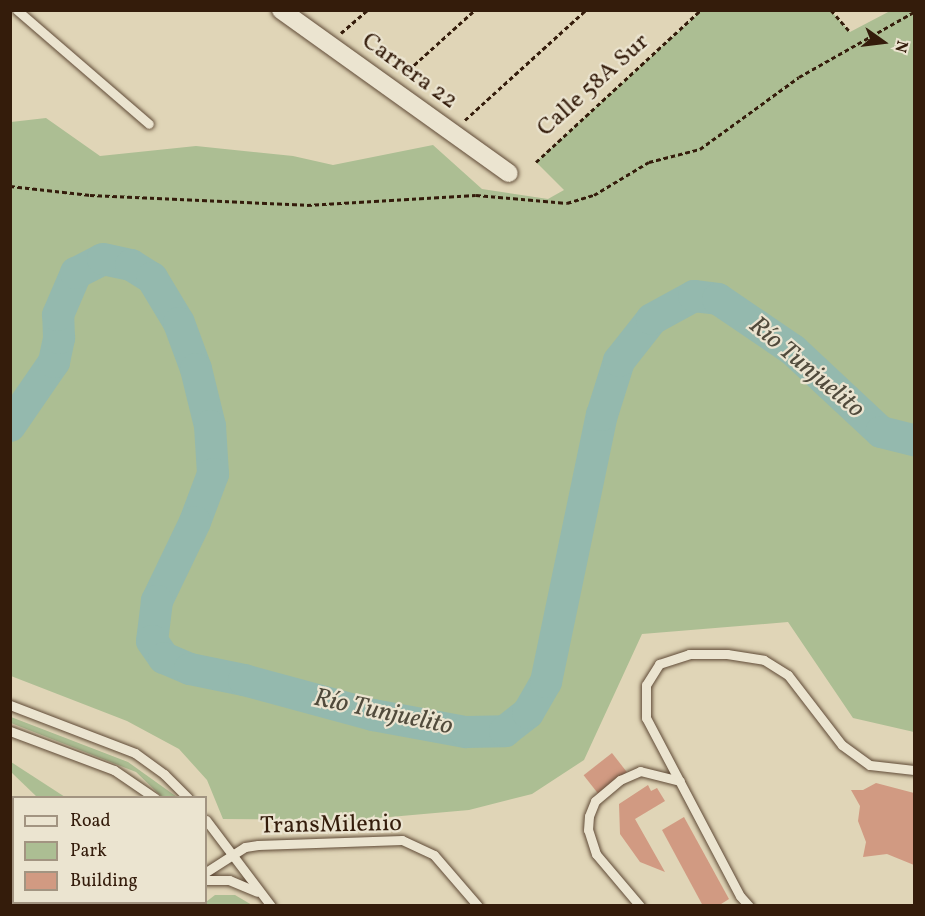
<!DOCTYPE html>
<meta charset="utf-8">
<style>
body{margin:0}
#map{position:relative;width:925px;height:916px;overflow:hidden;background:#e0d5b7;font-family:Vollkorn,serif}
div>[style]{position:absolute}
.green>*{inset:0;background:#acbe93}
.river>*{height:32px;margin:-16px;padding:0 16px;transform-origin:16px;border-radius:16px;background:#94b9ae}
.building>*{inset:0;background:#d19a82;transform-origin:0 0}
.path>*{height:3px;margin-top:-1.5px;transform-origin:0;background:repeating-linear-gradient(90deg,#341c0b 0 4.5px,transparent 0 7.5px)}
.roads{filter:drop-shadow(0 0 2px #5f4a36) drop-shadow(0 0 2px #5f4a36)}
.lane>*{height:9px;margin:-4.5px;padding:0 4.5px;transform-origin:4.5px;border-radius:4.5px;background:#ebe4d0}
.street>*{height:18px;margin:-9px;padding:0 9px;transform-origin:9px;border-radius:9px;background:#ebe4d0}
span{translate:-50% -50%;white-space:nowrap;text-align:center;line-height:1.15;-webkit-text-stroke:4.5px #ebe4d0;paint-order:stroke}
.street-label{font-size:24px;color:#341c0b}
.water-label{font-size:26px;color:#514b3c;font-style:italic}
.frame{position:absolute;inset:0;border:12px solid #341c0b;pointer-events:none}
.legend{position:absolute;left:12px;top:796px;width:195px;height:108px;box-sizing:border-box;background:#ebe4d0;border:2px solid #a29481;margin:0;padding:8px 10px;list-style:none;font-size:18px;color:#341c0b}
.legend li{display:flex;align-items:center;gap:12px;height:30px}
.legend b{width:30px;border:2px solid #a29481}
.north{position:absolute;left:853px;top:12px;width:60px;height:60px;-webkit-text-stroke:4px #ebe4d0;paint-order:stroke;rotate:104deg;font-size:16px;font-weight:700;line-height:24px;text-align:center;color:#341c0b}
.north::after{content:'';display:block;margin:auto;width:21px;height:27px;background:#341c0b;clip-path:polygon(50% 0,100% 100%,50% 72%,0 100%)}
</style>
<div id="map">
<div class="green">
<i style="clip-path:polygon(701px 11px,831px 11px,850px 32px,890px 11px,914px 11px,914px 732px,853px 718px,788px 622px,642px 634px,584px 760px,532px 794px,469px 810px,356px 820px,223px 819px,207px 780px,179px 749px,127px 721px,11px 676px,11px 122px,46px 118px,100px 156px,196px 146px,293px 156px,333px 165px,433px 145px,482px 189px,548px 199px,564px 190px,536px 162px)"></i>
<i style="clip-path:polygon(11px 717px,128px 762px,177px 797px,162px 797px,136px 772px,11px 723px)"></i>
<i style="clip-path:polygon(11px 762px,65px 797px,37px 797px,11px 772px)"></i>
<i style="clip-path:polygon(215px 895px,235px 895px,252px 905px,202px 905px)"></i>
</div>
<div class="river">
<i style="left:10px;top:426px;width:78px;rotate:-55.5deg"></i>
<i style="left:54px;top:362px;width:25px;rotate:-78deg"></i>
<i style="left:59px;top:338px;width:23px;rotate:-92deg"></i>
<i style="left:58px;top:315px;width:46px;rotate:-66.8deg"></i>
<i style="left:76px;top:273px;width:30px;rotate:-27deg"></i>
<i style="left:103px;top:259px;width:29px;rotate:12deg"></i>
<i style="left:131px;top:265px;width:25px;rotate:32deg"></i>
<i style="left:152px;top:278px;width:52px;rotate:59deg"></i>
<i style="left:179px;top:323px;width:49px;rotate:69.7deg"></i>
<i style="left:196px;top:369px;width:59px;rotate:76.2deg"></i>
<i style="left:210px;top:426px;width:48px;rotate:86.4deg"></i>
<i style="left:213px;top:474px;width:51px;rotate:110.6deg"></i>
<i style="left:195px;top:522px;width:88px;rotate:115.7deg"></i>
<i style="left:157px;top:601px;width:40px;rotate:97.1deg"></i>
<i style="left:152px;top:641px;width:21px;rotate:55deg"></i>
<i style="left:164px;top:658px;width:28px;rotate:23deg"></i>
<i style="left:190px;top:669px;width:55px;rotate:11.5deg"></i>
<i style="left:244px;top:680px;width:134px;rotate:15.2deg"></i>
<i style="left:373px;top:715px;width:95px;rotate:10.4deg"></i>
<i style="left:466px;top:732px;width:39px;rotate:-1deg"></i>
<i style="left:505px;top:731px;width:29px;rotate:-38deg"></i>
<i style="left:528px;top:713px;width:36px;rotate:-60deg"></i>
<i style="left:546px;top:682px;width:273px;rotate:-78.2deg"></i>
<i style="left:602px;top:415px;width:57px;rotate:-72.5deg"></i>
<i style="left:619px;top:361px;width:53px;rotate:-51.8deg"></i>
<i style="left:652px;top:319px;width:48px;rotate:-28.7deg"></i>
<i style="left:694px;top:296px;width:24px;rotate:7deg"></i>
<i style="left:718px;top:299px;width:91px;rotate:34.2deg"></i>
<i style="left:793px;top:350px;width:120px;rotate:43deg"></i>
<i style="left:881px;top:432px;width:34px;rotate:14deg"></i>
</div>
<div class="building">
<i style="left:612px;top:753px;width:24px;height:36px;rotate:52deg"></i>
<i style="clip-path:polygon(876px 783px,914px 793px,914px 865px,887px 854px,863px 857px,866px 842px,858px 821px,860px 806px,851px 790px,863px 790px)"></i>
<i style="clip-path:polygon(648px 785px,651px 791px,657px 788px,665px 801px,635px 819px,665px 872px,640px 862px,620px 834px,619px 804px)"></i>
<i style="clip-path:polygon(684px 817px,729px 899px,718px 906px,703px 906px,662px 830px)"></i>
<i style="clip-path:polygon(10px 842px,14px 902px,126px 902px,10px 906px)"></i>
</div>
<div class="path">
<i style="left:831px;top:10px;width:29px;rotate:49deg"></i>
<i style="left:341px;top:33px;width:35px;rotate:-41deg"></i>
<i style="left:403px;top:75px;width:97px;rotate:-42.1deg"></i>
<i style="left:465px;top:120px;width:164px;rotate:-42.3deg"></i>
<i style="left:536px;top:162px;width:224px;rotate:-42.7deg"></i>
<i style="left:10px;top:186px;width:81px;rotate:6.4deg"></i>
<i style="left:90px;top:195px;width:217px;rotate:2.6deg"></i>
<i style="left:307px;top:205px;width:169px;rotate:-3.4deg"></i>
<i style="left:476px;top:195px;width:91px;rotate:5deg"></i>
<i style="left:567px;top:203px;width:28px;rotate:-17deg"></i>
<i style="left:594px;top:195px;width:64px;rotate:-31deg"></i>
<i style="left:649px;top:162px;width:53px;rotate:-14.3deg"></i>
<i style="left:700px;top:149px;width:122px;rotate:-36deg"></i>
<i style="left:799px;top:77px;width:132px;rotate:-29.5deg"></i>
</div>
<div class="roads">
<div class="lane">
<i style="left:17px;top:10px;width:174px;rotate:40.8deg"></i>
<i style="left:10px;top:705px;width:134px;rotate:21deg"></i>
<i style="left:135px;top:753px;width:36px;rotate:36deg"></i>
<i style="left:164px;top:774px;width:34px;rotate:45deg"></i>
<i style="left:10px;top:731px;width:111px;rotate:20.6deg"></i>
<i style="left:114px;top:770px;width:50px;rotate:34.3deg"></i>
<i style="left:206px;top:820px;width:108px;rotate:52.9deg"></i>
<i style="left:206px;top:872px;width:46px;rotate:-32.7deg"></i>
<i style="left:245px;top:847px;width:13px;rotate:-9deg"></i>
<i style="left:258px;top:845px;width:144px;rotate:-2deg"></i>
<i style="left:402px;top:840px;width:35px;rotate:25deg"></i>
<i style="left:434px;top:855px;width:67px;rotate:49.2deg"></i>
<i style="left:206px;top:880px;width:23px"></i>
<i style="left:229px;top:880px;width:30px;rotate:23deg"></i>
<i style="left:169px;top:906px;width:4px;rotate:-90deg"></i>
<i style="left:176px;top:906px;width:4px;rotate:-63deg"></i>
<i style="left:640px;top:906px;width:68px;rotate:-130.2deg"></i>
<i style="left:596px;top:854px;width:25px;rotate:-108deg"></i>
<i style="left:588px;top:830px;width:14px;rotate:-86deg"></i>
<i style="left:589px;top:816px;width:16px;rotate:-68deg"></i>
<i style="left:595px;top:801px;width:33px;rotate:-40deg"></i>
<i style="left:620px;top:780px;width:22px;rotate:-24deg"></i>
<i style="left:640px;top:771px;width:41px;rotate:14deg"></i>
<i style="left:749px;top:906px;width:13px;rotate:-132deg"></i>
<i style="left:740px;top:896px;width:201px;rotate:-117.8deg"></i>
<i style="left:646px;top:718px;width:33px;rotate:-90deg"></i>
<i style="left:646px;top:685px;width:25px;rotate:-58deg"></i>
<i style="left:659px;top:664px;width:32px;rotate:-18deg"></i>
<i style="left:689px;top:654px;width:38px"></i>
<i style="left:727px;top:654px;width:37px;rotate:9deg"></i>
<i style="left:764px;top:660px;width:28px;rotate:32deg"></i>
<i style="left:788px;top:675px;width:88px;rotate:52.4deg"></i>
<i style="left:842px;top:745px;width:34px;rotate:36deg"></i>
<i style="left:870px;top:765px;width:44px;rotate:6.5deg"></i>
</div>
<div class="street">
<i style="left:281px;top:10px;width:280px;rotate:35.6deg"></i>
</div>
</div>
<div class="street-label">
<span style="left:409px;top:72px;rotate:36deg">Carrera 22</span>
<span style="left:594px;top:86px;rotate:-42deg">Calle 58A Sur</span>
<span style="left:331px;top:826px;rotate:-1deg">TransMilenio</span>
</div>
<div class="water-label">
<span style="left:806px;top:368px;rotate:40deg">Río Tunjuelito</span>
<span style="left:383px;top:713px;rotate:12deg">Río Tunjuelito</span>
</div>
<div class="frame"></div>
<ul class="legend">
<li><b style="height:8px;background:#ebe4d0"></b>Road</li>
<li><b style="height:16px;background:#acbe93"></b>Park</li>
<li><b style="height:16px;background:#d19a82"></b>Building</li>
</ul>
<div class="north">N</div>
</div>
